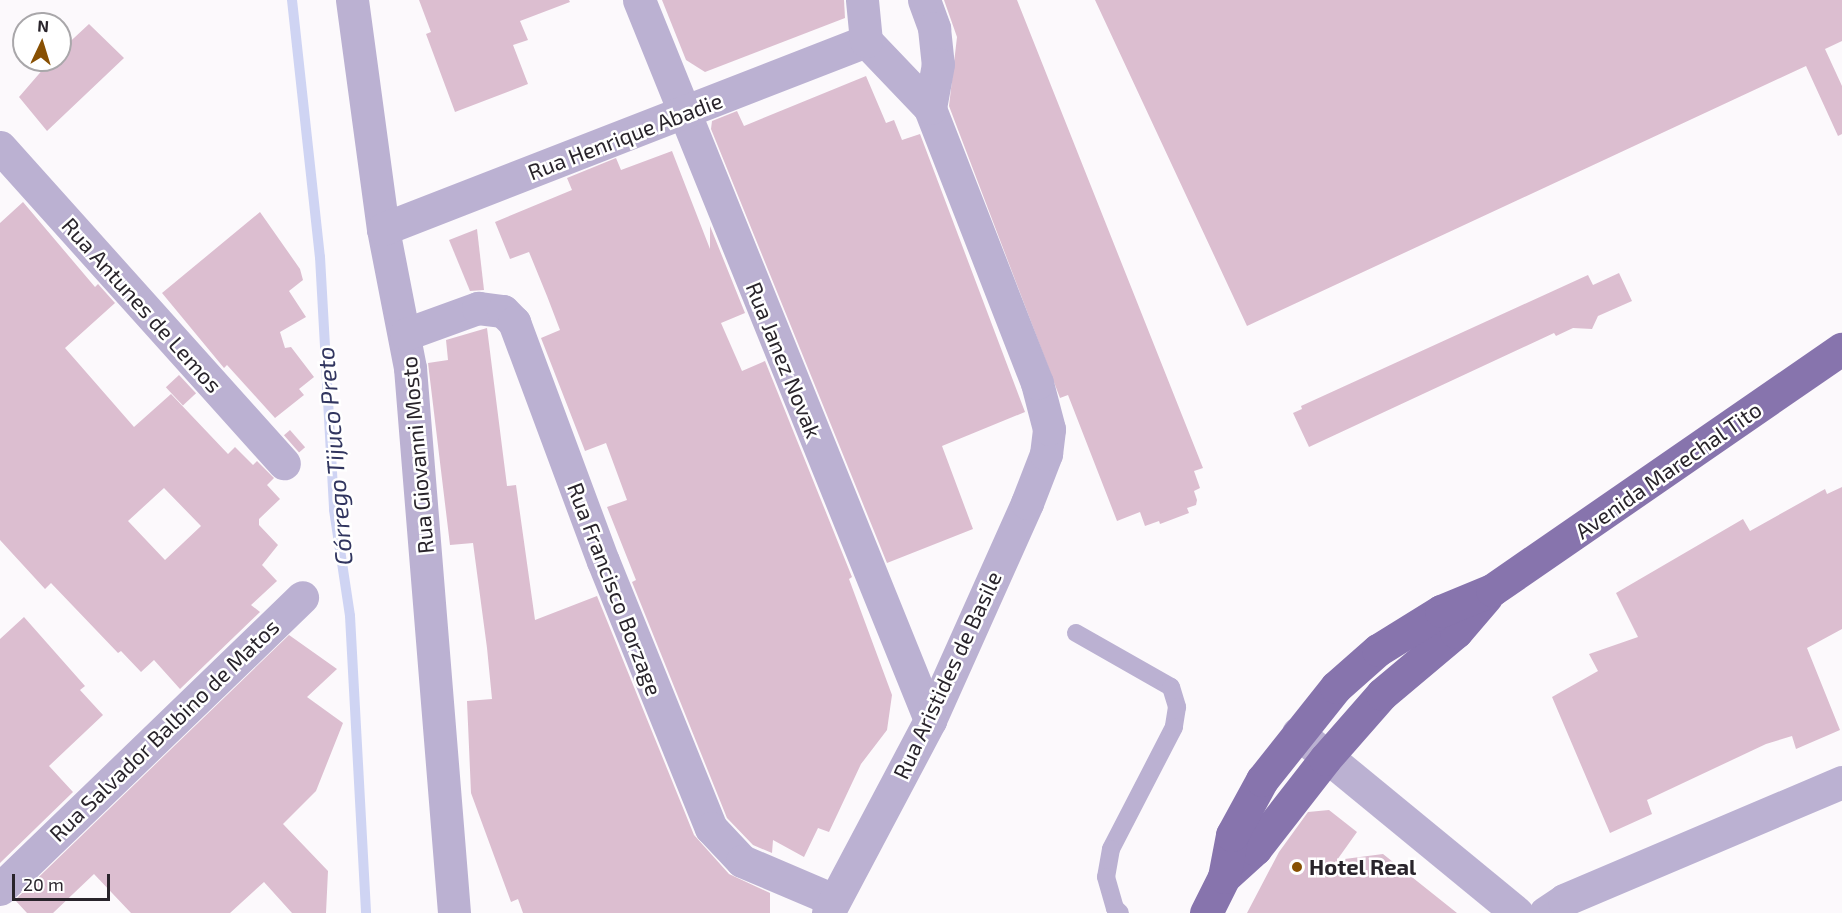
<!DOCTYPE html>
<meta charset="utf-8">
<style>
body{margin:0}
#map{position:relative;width:1842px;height:913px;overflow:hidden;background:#fcf9fc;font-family:"Exo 2",sans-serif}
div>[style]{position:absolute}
.stream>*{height:10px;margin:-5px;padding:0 5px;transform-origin:5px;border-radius:5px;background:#cfd4f3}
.building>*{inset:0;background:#dcbed0;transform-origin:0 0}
.service>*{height:18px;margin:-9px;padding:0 9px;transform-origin:9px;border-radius:9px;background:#bbb1d2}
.minor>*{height:33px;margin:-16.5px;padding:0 16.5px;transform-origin:16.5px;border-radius:16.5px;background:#bbb1d2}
.primary>*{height:33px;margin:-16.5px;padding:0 16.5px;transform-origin:16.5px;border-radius:16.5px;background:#8774ad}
.dots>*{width:16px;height:16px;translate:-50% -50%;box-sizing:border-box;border:3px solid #fff;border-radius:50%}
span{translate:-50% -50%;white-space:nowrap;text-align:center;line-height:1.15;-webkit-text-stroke:5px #fff;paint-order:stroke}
.street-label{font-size:22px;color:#29242b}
.poi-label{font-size:22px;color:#29242b;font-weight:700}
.left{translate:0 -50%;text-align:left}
.water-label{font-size:24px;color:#31355f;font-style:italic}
.north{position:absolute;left:12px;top:12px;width:60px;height:60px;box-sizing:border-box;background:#fff;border:2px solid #a9a7aa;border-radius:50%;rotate:4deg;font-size:16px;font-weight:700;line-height:24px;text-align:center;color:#29242b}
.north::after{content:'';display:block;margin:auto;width:21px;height:27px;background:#885003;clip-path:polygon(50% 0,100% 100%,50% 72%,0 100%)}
.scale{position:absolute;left:12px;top:874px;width:98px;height:27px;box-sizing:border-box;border:3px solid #29242b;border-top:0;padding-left:8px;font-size:18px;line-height:21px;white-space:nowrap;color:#29242b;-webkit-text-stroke:4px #fff;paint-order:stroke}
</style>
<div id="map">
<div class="stream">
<i style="left:292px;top:0;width:259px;rotate:83.8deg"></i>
<i style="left:320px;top:257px;width:253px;rotate:86.8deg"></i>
<i style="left:334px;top:510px;width:107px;rotate:81.4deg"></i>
<i style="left:350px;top:616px;width:297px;rotate:86.9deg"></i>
</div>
<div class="building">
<i style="clip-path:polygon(419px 0,569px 0,570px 2px,520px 21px,528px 40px,513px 45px,528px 84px,455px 112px,426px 34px,431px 32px)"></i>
<i style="clip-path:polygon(662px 0,844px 0,845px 18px,705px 72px,686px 60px)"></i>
<i style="clip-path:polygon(944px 0,1017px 0,1203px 468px,1194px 471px,1200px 488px,1194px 491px,1197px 500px,1196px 505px,1187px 508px,1189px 513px,1160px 524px,1159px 521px,1145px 526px,1140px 512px,1117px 521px,1068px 395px,1060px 398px,949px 106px,957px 37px)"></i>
<i style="clip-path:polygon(1095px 0,1842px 0,1842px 41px,1825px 49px,1842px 86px,1842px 134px,1838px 136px,1806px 66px,1247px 326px)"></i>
<i style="clip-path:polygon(89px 24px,124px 58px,47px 131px,19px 97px,51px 60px,60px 60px,60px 51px)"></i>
<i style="clip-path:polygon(866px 76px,886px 123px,894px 120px,902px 140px,920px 134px,1025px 412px,942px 446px,973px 529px,887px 563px,711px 129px,712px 121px,737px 111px,744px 126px)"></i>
<i style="clip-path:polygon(672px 151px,710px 249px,710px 226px,745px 313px,721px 323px,742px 371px,765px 361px,852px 577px,849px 579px,892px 695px,887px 730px,861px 764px,829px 832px,818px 828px,804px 857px,773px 840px,772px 853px,753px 845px,727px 818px,632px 582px,636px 580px,607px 507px,627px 500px,606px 443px,585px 451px,541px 338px,560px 330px,547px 296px,529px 252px,510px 259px,495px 222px,572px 190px,567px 178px,616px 158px,621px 170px)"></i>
<i style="clip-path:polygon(evenodd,23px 202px,95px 287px,98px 284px,115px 303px,65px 348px,134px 427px,171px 394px,228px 454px,235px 447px,253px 465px,257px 461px,274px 478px,267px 485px,280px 499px,259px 519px,259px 525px,278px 545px,262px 565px,277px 581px,251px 605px,260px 612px,180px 689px,154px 660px,141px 672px,121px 651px,118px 653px,51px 583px,45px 589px,0 540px,0 223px,23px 202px,164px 488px,201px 526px,165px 560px,128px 521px,164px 488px)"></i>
<i style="clip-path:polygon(260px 212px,300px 269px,303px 280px,289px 291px,306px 317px,280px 332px,285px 348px,291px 347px,314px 377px,299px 389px,304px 395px,275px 418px,227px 365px,224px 368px,162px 293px)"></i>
<i style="clip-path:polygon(477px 229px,484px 290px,470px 291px,449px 240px)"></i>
<i style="clip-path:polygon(1619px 273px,1632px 301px,1598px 316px,1592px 329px,1573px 328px,1556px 336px,1554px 333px,1309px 447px,1293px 413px,1302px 409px,1301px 406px,1588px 275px,1593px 285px)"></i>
<i style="clip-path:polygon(487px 328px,507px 486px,516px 485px,535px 620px,597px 596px,694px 835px,729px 874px,770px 893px,770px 913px,523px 913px,518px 899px,511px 902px,471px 793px,467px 701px,492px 699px,487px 648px,473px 543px,450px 545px,428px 363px,448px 360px,446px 340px)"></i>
<i style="left:179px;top:375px;width:25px;height:18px;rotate:47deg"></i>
<i style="left:290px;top:430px;width:23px;height:8px;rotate:49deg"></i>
<i style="clip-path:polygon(1842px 487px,1842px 629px,1807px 648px,1840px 730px,1796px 749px,1792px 736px,1766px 744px,1647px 800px,1652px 814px,1610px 833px,1552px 697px,1598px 671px,1589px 654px,1638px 637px,1616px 593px,1743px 519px,1750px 531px,1825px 489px,1827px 494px)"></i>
<i style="clip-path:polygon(24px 617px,85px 686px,80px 690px,103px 715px,49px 766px,73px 792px,0 863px,0 639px)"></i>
<i style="clip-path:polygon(289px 635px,337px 669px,307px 697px,343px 723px,316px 791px,283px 824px,328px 871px,326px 913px,292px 913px,264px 882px,230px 913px,131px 913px,94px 874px,53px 913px,27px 913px,15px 900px)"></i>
<i style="clip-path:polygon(1329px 810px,1357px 832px,1337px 860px,1383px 854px,1457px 913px,1247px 913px,1279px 852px,1308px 812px)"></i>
</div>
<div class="service">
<i style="left:1076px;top:633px;width:109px;rotate:29.6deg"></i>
<i style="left:1171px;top:687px;width:21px;rotate:73deg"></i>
<i style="left:1177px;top:707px;width:20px;rotate:99deg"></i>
<i style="left:1174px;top:727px;width:137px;rotate:117.3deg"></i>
<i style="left:1111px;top:849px;width:28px;rotate:100deg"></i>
<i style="left:1106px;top:877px;width:32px;rotate:74deg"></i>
<i style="left:1115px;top:908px;width:7px;rotate:45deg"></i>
</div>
<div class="minor">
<i style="left:352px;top:0;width:231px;rotate:82.3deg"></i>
<i style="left:383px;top:229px;width:142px;rotate:79deg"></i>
<i style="left:410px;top:368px;width:547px;rotate:85.38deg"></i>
<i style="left:639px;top:0;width:777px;rotate:67.99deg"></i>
<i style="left:924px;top:0;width:30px;rotate:70deg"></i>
<i style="left:934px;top:28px;width:36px;rotate:84deg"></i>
<i style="left:938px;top:64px;width:45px;rotate:100.3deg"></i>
<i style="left:0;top:147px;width:425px;rotate:48.1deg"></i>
<i style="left:383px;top:229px;width:518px;rotate:-21.27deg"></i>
<i style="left:406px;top:334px;width:77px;rotate:-19.9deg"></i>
<i style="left:478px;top:308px;width:25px;rotate:7deg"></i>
<i style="left:503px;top:311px;width:16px;rotate:45deg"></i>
<i style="left:514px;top:322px;width:255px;rotate:69.6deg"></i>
<i style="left:603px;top:561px;width:288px;rotate:68deg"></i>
<i style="left:711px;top:828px;width:45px;rotate:46.8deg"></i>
<i style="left:742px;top:861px;width:100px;rotate:23deg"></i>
<i style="left:1298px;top:733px;width:283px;rotate:39.4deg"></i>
<i style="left:0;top:889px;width:420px;rotate:-44deg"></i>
<i style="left:828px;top:913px;width:218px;rotate:-62.1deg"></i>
<i style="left:930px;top:720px;width:238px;rotate:-65.9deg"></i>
<i style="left:1027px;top:503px;width:53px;rotate:-68.8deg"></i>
<i style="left:1046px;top:454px;width:25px;rotate:-83deg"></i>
<i style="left:1049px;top:429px;width:48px;rotate:-104.6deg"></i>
<i style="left:1037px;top:383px;width:295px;rotate:-111.3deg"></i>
<i style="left:930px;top:108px;width:93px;rotate:-133.7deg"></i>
<i style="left:866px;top:41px;width:41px;rotate:-95.6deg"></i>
<i style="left:1545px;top:913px;width:23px;rotate:-34deg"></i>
<i style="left:1564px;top:900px;width:302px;rotate:-23deg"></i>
</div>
<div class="primary">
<i style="left:1224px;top:877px;width:42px;rotate:-42.1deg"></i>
<i style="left:1255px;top:849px;width:114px;rotate:-52.1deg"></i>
<i style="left:1325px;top:759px;width:86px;rotate:-48.8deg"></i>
<i style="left:1382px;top:694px;width:97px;rotate:-40deg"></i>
<i style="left:1456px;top:632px;width:46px;rotate:-49.4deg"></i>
<i style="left:1206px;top:913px;width:40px;rotate:-63.4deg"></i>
<i style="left:1224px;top:877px;width:43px;rotate:-79.2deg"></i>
<i style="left:1232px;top:835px;width:63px;rotate:-61.4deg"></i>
<i style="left:1262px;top:780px;width:119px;rotate:-51.5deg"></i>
<i style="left:1336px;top:687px;width:56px;rotate:-41.4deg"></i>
<i style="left:1378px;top:650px;width:74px;rotate:-31.8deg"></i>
<i style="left:1441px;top:611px;width:55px;rotate:-22.4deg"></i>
<i style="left:1492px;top:590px;width:425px;rotate:-34.6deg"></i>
</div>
<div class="dots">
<i style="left:1297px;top:867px;background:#885003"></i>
</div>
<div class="street-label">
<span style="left:625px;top:136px;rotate:-21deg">Rua Henrique Abadie</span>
<span style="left:142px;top:305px;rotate:48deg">Rua Antunes de Lemos</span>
<span style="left:784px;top:360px;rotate:68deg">Rua Janez Novak</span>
<span style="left:417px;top:455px;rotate:-95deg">Rua Giovanni Mosto</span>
<span style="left:1668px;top:470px;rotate:-35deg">Avenida Marechal Tito</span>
<span style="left:615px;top:589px;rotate:69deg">Rua Francisco Borzage</span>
<span style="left:947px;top:675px;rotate:-65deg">Rua Aristides de Basile</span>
<span style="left:164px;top:730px;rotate:-44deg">Rua Salvador Balbino de Matos</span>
</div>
<div class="poi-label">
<span class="left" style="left:1309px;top:867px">Hotel Real</span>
</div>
<div class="water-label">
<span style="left:334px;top:456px;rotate:-95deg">Córrego Tijuco Preto</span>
</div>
<div class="north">N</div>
<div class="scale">20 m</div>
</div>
